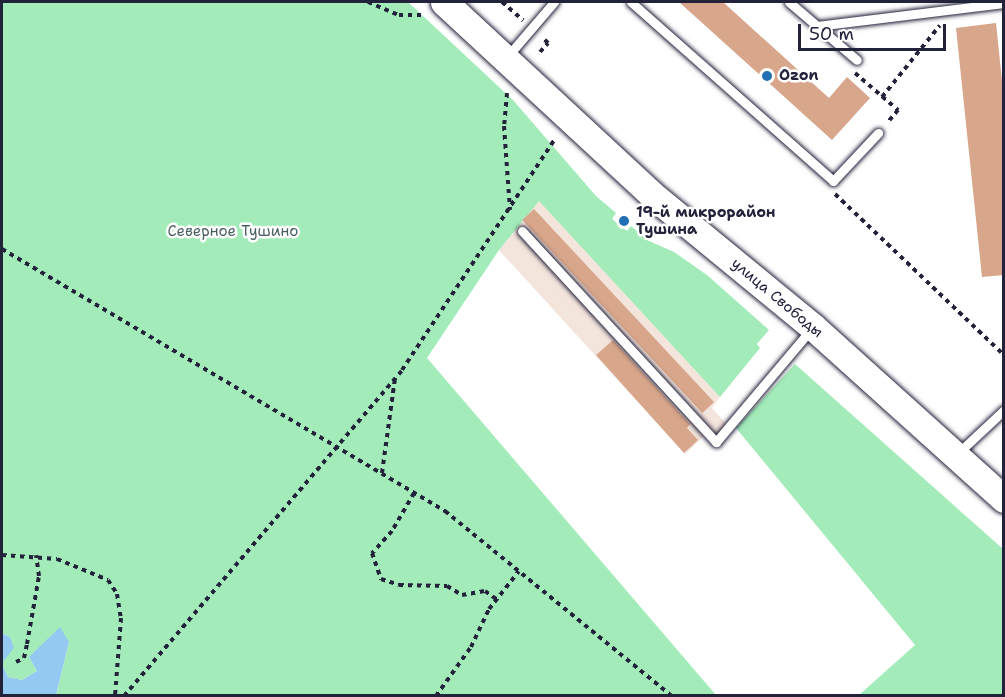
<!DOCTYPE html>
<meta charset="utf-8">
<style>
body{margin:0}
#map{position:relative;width:1005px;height:697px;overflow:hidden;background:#fff;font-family:"Shantell Sans",sans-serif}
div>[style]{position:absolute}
.built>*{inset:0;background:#f3e4dc}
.green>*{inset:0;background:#a3ecba}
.water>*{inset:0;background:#94caf2}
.building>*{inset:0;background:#d8a68b;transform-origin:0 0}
.path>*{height:4px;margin-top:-2px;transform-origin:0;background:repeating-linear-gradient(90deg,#22223b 0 4.5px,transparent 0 9px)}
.roads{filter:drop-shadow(0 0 2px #22223b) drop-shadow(0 0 2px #22223b)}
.lane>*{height:9px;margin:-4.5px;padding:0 4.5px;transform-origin:4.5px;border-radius:4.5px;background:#fff}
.secondary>*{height:27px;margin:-13.5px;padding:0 13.5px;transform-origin:13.5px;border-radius:13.5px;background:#fff}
.dots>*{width:16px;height:16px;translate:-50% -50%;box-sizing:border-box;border:3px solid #fff;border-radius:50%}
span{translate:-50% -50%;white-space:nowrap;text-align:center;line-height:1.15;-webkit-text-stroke:5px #fff;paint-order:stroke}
.poi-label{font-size:15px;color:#22223b;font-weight:700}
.left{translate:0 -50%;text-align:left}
.park-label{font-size:15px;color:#495f61}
.street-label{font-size:15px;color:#22223b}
.frame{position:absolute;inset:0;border:3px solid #22223b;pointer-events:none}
.scale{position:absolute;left:798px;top:24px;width:148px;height:27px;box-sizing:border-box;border:3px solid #22223b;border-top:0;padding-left:8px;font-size:18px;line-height:21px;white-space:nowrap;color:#22223b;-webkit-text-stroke:4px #fff;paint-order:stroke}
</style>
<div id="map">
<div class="built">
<i style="clip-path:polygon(539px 200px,720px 397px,712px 408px,730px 428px,714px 443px,704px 436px,685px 454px,499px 250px)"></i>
</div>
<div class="green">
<i style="clip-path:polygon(2px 2px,408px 2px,513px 100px,596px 196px,616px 213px,612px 219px,627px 231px,631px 226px,649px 241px,674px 252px,707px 275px,769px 330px,757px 344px,760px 348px,720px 397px,539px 201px,499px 250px,427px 358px,716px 695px,56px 695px,69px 642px,29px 657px,37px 671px,22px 680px,8px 677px,2px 664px,10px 637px,2px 633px)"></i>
<i style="clip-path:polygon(795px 364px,1003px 549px,1003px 695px,859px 695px,915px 645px,736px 428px)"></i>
</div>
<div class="water">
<i style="clip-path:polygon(60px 627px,69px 642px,56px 695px,2px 695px,2px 664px,8px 677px,22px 680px,37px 671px,29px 657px)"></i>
<i style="clip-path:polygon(2px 633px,10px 637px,14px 648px,2px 663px)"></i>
</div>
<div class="building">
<i style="clip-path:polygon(679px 2px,723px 2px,829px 98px,847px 77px,870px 98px,832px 140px)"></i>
<i style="clip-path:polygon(996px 23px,1004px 100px,1004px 275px,982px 277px,956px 28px)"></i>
<i style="left:534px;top:209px;width:264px;height:16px;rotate:47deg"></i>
<i style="clip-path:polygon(613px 340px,690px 424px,687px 428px,698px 440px,684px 453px,596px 355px)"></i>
</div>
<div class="path">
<i style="left:368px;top:2px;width:34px;rotate:23deg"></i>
<i style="left:399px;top:15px;width:27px"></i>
<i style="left:502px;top:2px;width:28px;rotate:41deg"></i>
<i style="left:540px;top:52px;width:12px;rotate:-48deg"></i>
<i style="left:548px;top:43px;width:8px;rotate:-135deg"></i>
<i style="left:855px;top:73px;width:57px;rotate:40.7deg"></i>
<i style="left:898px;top:110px;width:17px;rotate:130deg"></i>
<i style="left:507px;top:93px;width:33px;rotate:95deg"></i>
<i style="left:504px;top:126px;width:84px;rotate:85.9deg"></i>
<i style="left:882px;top:97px;width:92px;rotate:-51.1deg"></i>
<i style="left:835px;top:194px;width:233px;rotate:43.6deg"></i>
<i style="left:2px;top:249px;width:515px;rotate:30.6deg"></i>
<i style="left:445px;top:511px;width:293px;rotate:39.2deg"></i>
<i style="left:382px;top:473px;width:96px;rotate:-82.2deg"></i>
<i style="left:414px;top:493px;width:44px;rotate:120.1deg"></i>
<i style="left:392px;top:531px;width:30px;rotate:132deg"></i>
<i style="left:372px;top:553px;width:28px;rotate:71deg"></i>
<i style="left:381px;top:579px;width:19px;rotate:18deg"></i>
<i style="left:399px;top:585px;width:48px;rotate:1.2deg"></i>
<i style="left:447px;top:586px;width:17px;rotate:31deg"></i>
<i style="left:462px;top:595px;width:23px;rotate:-10deg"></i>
<i style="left:485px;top:591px;width:14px;rotate:36deg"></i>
<i style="left:2px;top:555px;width:55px;rotate:4.2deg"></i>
<i style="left:57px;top:559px;width:55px;rotate:22.4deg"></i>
<i style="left:108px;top:580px;width:17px;rotate:57deg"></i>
<i style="left:117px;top:594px;width:24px;rotate:81deg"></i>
<i style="left:121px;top:618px;width:78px;rotate:94.4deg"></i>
<i style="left:16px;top:662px;width:9px;rotate:-27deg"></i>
<i style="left:24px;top:658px;width:14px;rotate:-78deg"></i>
<i style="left:27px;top:644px;width:69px;rotate:-80deg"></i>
<i style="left:39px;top:576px;width:21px;rotate:-98deg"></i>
<i style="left:124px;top:696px;width:428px;rotate:-49.5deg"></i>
<i style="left:402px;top:370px;width:276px;rotate:-56.5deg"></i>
<i style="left:436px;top:696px;width:60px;rotate:-54.5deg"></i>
<i style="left:471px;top:647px;width:42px;rotate:-64.7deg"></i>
<i style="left:489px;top:609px;width:48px;rotate:-51.7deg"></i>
</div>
<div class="roads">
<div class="lane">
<i style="left:631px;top:2px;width:270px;rotate:41.5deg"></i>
<i style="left:833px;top:181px;width:66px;rotate:-46.8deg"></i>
<i style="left:789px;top:2px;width:89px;rotate:40.5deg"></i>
<i style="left:817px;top:26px;width:188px;rotate:-7deg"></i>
<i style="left:506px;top:58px;width:74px;rotate:-49.4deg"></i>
<i style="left:522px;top:231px;width:287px;rotate:47.4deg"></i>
<i style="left:716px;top:442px;width:149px;rotate:-49.9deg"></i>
<i style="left:957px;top:454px;width:64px;rotate:-43.1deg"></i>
</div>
<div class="secondary">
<i style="left:444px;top:2px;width:282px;rotate:42.8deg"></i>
<i style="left:651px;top:194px;width:210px;rotate:39.4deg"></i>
<i style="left:813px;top:327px;width:257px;rotate:42deg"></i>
</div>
</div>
<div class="dots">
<i style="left:767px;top:76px;background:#1f6fb2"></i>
<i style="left:624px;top:221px;background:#1f6fb2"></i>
</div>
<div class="poi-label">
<span class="left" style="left:779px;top:76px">Ozon</span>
<span class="left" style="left:636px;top:221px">19-й микрорайон<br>Тушина</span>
</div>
<div class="park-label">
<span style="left:233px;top:232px">Северное Тушино</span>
</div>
<div class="street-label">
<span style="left:777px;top:298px;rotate:40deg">улица Свободы</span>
</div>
<div class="frame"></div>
<div class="scale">50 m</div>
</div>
